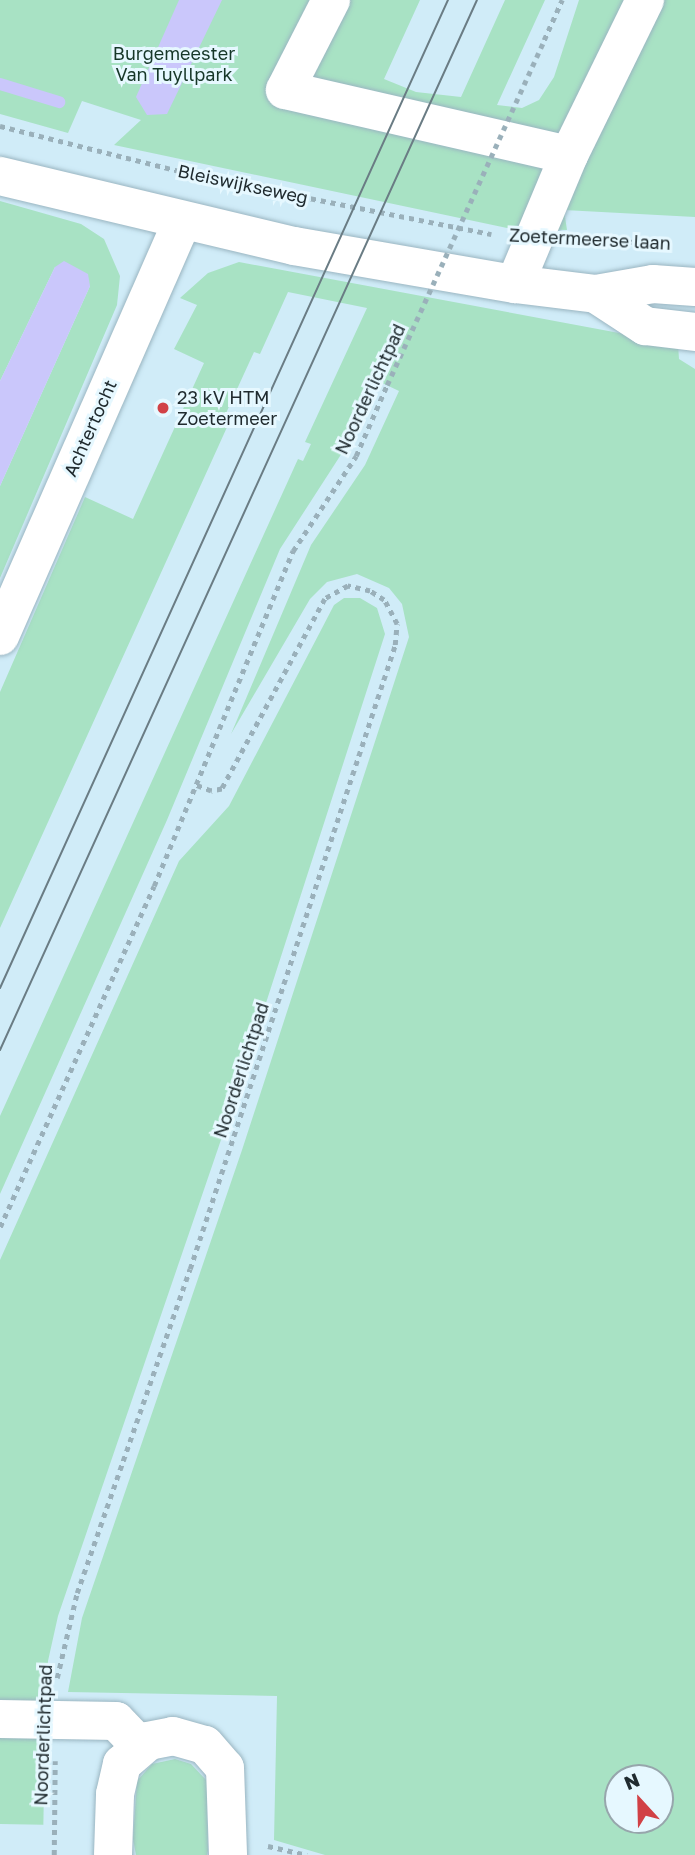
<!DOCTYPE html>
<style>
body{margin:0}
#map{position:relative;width:695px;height:1855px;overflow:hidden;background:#d0ecf8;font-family:"Golos Text",sans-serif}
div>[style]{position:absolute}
.green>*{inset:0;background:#a8e2c4;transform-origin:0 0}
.water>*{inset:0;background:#cac7fb}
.stream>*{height:12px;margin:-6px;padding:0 6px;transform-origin:6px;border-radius:6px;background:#cac7fb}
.path>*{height:4.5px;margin-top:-2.25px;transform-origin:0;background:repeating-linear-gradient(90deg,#9ab0ba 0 5px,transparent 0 10px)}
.roads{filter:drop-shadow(0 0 2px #9ab5c1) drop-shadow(0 0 2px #9ab5c1)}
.minor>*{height:38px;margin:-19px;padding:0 19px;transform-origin:19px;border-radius:19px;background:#fff}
.tram>*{height:2px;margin:-1px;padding:0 1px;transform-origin:1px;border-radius:1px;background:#6a7c84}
.path-bridge>*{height:4.5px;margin-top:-2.25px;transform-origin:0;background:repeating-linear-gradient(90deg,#9ab0ba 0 5px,transparent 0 10px)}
.dots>*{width:19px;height:19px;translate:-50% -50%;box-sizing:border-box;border:4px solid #e6f8ff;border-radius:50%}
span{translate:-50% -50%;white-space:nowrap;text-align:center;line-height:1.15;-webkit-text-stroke:6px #e6f8ff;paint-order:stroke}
.park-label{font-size:18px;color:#163728}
.street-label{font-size:18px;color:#202b2f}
.poi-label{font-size:18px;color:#202b2f}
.left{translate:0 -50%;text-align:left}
.north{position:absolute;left:604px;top:1764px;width:70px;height:70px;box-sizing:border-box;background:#e6f8ff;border:2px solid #97a6ac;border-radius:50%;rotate:338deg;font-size:19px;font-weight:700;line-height:28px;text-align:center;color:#202b2f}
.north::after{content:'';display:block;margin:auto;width:24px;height:32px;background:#d14146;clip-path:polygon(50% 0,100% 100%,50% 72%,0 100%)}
</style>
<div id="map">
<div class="green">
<i style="clip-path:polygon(0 0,420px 0,384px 79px,416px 92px,461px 97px,505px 0,545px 0,497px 105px,522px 108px,539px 100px,554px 77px,579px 0,695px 0,695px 217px,564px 210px,567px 230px,507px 228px,114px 145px,141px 120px,82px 101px,68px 133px,0 114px)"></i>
<i style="clip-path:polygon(0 201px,81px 224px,104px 239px,120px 276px,117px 305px,0 578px,0 486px,90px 286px,55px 267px,0 381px)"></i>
<i style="clip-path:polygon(evenodd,239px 262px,678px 344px,679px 359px,695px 369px,695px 1855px,325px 1855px,274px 1840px,277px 1696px,68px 1692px,82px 1618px,242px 1150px,409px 637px,402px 604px,389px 588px,357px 574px,327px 582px,310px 599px,231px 734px,311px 545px,365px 465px,399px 391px,376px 380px,342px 453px,280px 549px,167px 820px,0 1194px,0 1116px,298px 459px,303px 461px,311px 444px,305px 442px,367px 308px,288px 292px,260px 354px,254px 352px,222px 422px,228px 425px,0 928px,0 692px,85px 497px,133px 519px,204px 363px,174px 349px,197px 305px,180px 298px,208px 273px,239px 262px,618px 1778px,660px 1778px,660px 1820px,618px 1820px,618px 1778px)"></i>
<i style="clip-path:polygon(344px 598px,360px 598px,377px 608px,385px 634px,236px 1096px,58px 1616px,48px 1661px,46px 1707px,0 1705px,0 1260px,179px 861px,229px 806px,320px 632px,334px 605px)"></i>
<i style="left:0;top:1731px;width:45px;height:93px;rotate:1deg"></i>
<i style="clip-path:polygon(175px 1759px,191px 1764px,207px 1781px,208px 1851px,207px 1855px,136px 1855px,133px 1839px,137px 1781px,152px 1764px)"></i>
</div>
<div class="water">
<i style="clip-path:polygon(179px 0,222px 0,167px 114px,147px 115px,136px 97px)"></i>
<i style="clip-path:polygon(64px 261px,88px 274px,90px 286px,0 486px,0 381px,55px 267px)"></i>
</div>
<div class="stream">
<i style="left:0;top:84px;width:62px;rotate:17deg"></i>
</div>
<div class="path">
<i style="left:544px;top:40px;width:44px;rotate:-65.8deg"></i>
<i style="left:0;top:126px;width:209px;rotate:14.1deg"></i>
<i style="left:203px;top:177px;width:294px;rotate:11.2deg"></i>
<i style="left:577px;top:240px;width:61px;rotate:1.9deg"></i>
<i style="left:0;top:1227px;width:374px;rotate:-65.7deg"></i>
<i style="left:154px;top:886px;width:363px;rotate:-67.5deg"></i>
<i style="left:293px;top:551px;width:114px;rotate:-56.4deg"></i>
<i style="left:356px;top:456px;width:77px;rotate:-66.4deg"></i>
<i style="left:57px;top:1678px;width:87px;rotate:-76.8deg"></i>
<i style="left:77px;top:1593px;width:343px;rotate:-70.8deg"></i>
<i style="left:190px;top:1269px;width:657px;rotate:-71.81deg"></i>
<i style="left:395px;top:645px;width:21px;rotate:-85deg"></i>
<i style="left:397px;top:624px;width:27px;rotate:-118deg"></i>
<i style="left:384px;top:600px;width:17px;rotate:-147deg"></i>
<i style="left:370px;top:591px;width:23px;rotate:-167deg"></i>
<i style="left:348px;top:586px;width:26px;rotate:151deg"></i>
<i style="left:325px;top:599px;width:216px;rotate:118.5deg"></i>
<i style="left:222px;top:789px;width:11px;rotate:170deg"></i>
<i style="left:211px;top:791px;width:17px;rotate:-159deg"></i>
<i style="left:268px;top:1846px;width:40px;rotate:13deg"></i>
<i style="left:54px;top:1855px;width:94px;rotate:-89.4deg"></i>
</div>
<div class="roads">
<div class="minor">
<i style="left:331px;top:0;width:101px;rotate:117.1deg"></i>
<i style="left:285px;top:90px;width:291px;rotate:12.9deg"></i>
<i style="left:0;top:176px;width:302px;rotate:13.4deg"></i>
<i style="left:294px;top:246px;width:224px;rotate:9.8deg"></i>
<i style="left:515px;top:284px;width:82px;rotate:7deg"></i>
<i style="left:596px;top:294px;width:58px;rotate:-10deg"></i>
<i style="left:653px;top:284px;width:42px;rotate:4.1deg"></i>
<i style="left:515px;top:284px;width:140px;rotate:-67.3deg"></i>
<i style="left:569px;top:155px;width:173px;rotate:-63.9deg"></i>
<i style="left:596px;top:294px;width:59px;rotate:33.1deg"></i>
<i style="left:645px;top:326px;width:50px;rotate:6.8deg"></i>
<i style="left:0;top:636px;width:453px;rotate:-66.3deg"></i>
<i style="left:0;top:1719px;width:116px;rotate:1deg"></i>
<i style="left:116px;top:1721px;width:35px;rotate:46deg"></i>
<i style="left:113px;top:1855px;width:61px;rotate:-88.1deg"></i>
<i style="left:115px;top:1794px;width:31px;rotate:-77deg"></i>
<i style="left:122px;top:1764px;width:35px;rotate:-41deg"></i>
<i style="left:148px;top:1741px;width:25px;rotate:-11deg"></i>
<i style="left:173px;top:1736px;width:33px;rotate:16deg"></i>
<i style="left:205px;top:1745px;width:30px;rotate:49deg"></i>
<i style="left:225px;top:1768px;width:87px;rotate:88deg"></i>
</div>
</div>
<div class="tram">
<i style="left:0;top:988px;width:1085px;rotate:-65.61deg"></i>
<i style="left:0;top:1050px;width:1153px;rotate:-65.57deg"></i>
</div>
<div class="path-bridge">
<i style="left:387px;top:385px;width:379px;rotate:-65.5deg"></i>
</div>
<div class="dots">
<i style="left:163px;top:408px;background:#d14146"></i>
</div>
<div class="park-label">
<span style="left:174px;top:64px">Burgemeester<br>Van Tuyllpark</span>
</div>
<div class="street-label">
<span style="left:243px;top:184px;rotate:12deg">Bleiswijkseweg</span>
<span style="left:590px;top:239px;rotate:3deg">Zoetermeerse laan</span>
<span style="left:370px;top:389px;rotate:-65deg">Noorderlichtpad</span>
<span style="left:90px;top:428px;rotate:-66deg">Achtertocht</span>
<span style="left:241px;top:1070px;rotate:-72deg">Noorderlichtpad</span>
<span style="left:43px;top:1735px;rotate:-88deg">Noorderlichtpad</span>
</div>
<div class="poi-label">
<span class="left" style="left:177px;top:408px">23 kV HTM<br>Zoetermeer</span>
</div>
<div class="north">N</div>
</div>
